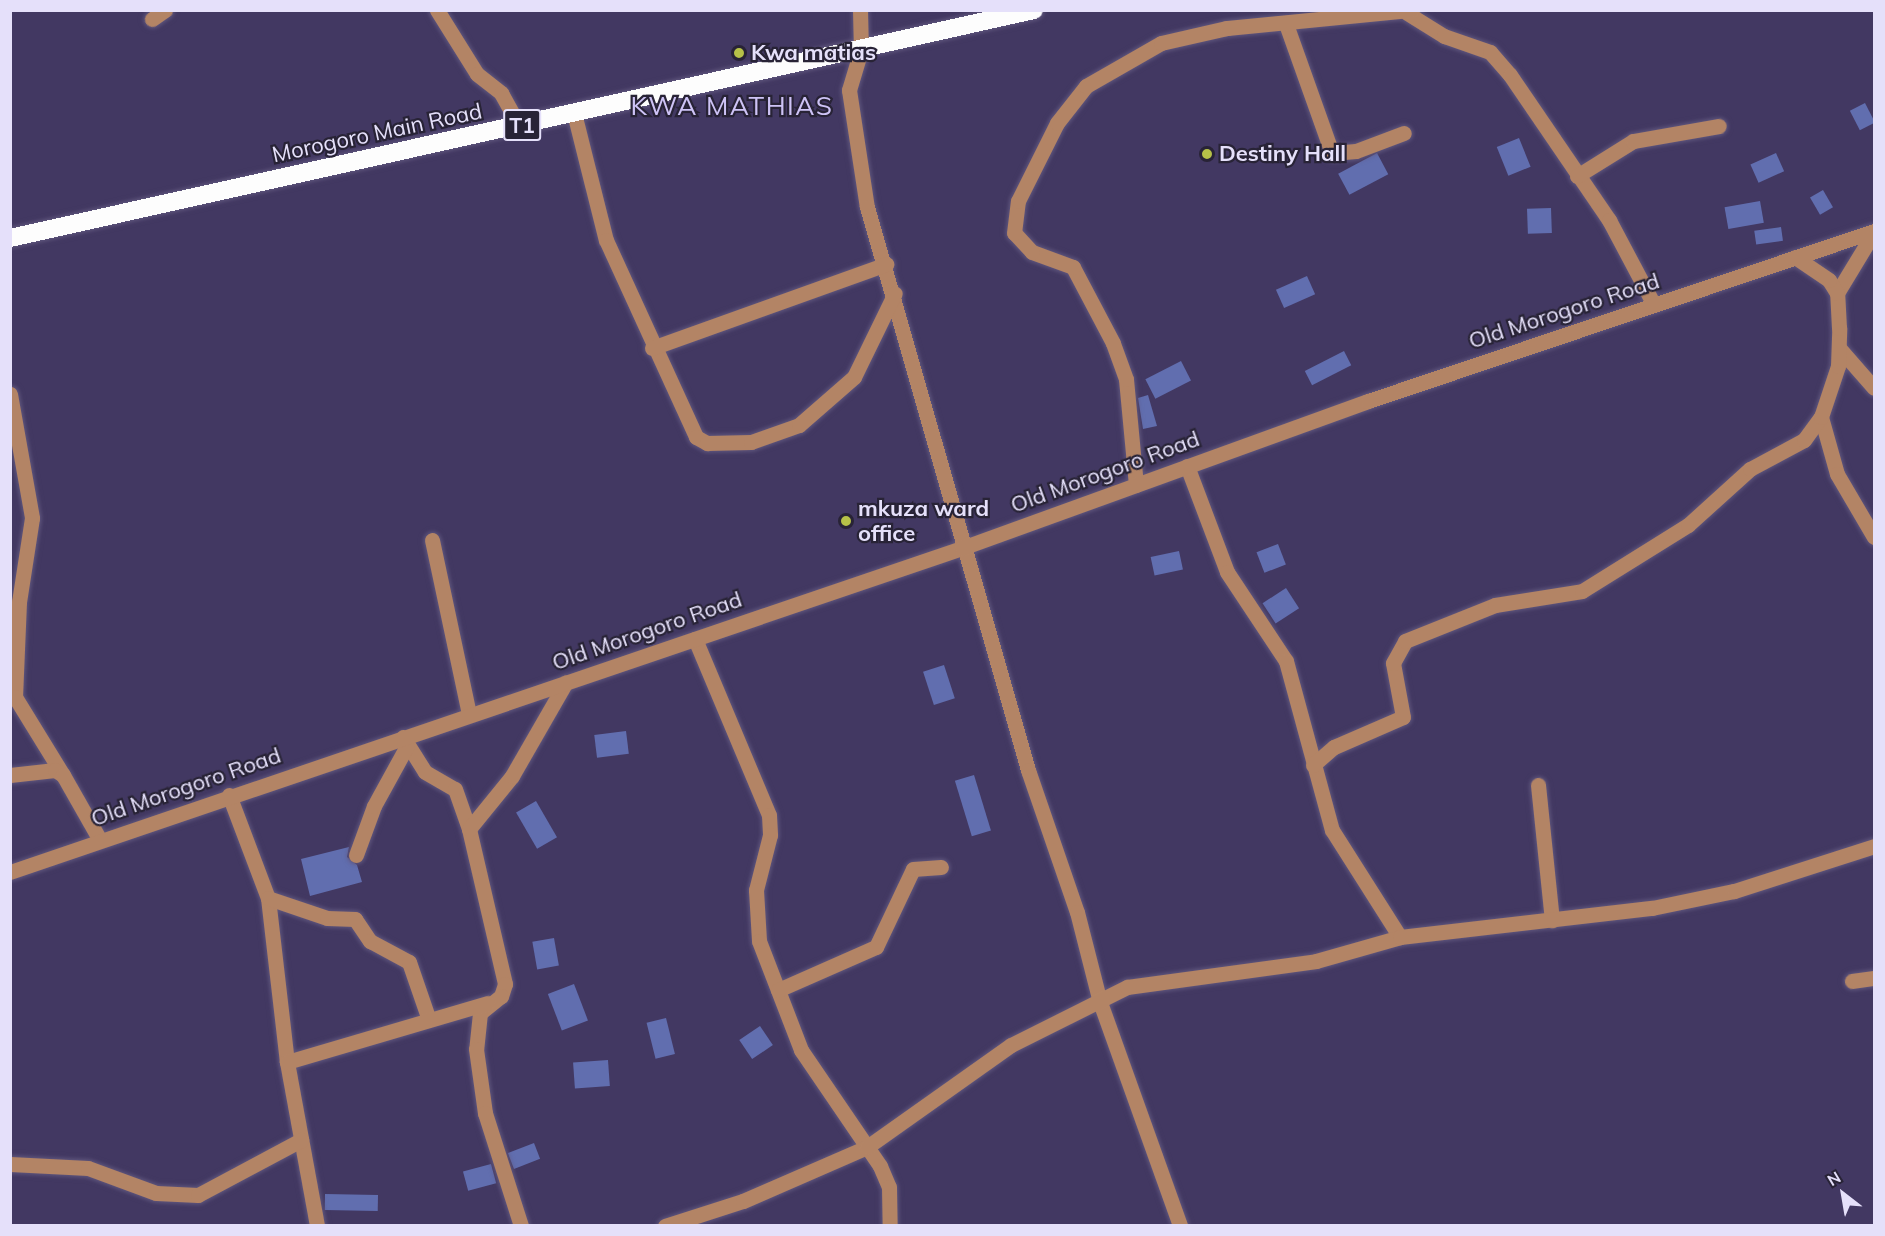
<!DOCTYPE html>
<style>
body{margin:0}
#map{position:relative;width:1885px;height:1236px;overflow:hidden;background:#423862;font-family:Mulish,sans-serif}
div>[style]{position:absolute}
.building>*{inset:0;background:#616eaf;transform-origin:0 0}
.roads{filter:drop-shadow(0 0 2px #5f567d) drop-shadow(0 0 2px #5f567d)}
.minor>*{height:15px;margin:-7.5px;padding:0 7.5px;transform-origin:7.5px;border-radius:7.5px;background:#b38465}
.highway>*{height:18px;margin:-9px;padding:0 9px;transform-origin:9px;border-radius:9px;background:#fdfdfd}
.dots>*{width:16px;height:16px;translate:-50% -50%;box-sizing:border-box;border:3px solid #282336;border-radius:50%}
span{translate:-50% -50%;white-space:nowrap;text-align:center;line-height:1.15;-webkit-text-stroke:4.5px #282336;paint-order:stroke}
.shield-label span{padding:2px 4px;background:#282336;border:2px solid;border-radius:4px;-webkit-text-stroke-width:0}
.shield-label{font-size:21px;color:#e5e0fa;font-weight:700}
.poi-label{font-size:22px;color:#e5e0fa;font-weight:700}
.left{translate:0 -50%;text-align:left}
.street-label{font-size:22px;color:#e5e0fa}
.quarter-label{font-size:26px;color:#cec3f6;letter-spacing:1.5px}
.frame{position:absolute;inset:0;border:12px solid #e5e0fa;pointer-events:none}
.north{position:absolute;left:1813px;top:1164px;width:60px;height:60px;-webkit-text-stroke:4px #282336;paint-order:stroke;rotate:329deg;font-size:16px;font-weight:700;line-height:24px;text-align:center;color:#e5e0fa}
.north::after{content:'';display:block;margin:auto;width:21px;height:27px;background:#e5e0fa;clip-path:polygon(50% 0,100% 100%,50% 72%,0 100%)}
</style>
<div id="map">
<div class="building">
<i style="left:1865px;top:103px;width:22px;height:17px;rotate:63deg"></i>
<i style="left:1519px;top:138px;width:31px;height:24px;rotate:68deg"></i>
<i style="left:1377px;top:153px;width:24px;height:44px;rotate:62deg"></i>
<i style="left:1776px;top:153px;width:20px;height:28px;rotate:66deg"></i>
<i style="left:1823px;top:190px;width:20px;height:15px;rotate:60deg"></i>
<i style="left:1760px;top:201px;width:22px;height:36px;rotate:80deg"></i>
<i style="left:1551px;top:208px;width:25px;height:24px;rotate:88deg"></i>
<i style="left:1781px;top:227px;width:14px;height:27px;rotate:82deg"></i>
<i style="left:1307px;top:276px;width:20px;height:34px;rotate:66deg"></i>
<i style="left:1344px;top:351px;width:16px;height:44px;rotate:63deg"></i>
<i style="left:1181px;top:361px;width:22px;height:40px;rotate:63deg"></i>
<i style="clip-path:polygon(1148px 395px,1157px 426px,1143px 429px,1138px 398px)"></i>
<i style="left:1278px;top:544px;width:22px;height:23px;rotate:69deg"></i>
<i style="left:1179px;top:551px;width:19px;height:29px;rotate:78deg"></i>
<i style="left:1286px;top:588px;width:24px;height:28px;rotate:57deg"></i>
<i style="left:944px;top:665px;width:35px;height:22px;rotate:72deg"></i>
<i style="left:626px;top:731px;width:23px;height:32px;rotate:83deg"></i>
<i style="left:974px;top:775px;width:58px;height:20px;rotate:73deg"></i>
<i style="left:536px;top:801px;width:42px;height:23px;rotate:60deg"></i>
<i style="clip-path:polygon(349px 847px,347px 857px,357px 865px,362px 882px,310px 896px,301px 859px)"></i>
<i style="left:554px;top:938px;width:28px;height:22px;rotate:80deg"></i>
<i style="left:574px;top:984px;width:39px;height:28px;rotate:69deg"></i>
<i style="left:666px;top:1018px;width:37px;height:20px;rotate:76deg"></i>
<i style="left:760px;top:1026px;width:23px;height:25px;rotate:56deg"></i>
<i style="left:608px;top:1060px;width:26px;height:35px;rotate:86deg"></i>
<i style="left:534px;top:1143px;width:17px;height:28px;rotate:69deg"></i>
<i style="left:491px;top:1164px;width:20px;height:29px;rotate:75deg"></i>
<i style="left:325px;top:1194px;width:53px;height:16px;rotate:1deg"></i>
</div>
<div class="roads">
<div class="minor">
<i style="left:437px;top:10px;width:75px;rotate:58deg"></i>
<i style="left:477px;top:74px;width:31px;rotate:38deg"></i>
<i style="left:501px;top:93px;width:38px;rotate:61deg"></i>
<i style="left:860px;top:10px;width:40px;rotate:88.6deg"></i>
<i style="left:861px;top:50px;width:42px;rotate:106.7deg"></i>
<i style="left:849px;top:90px;width:118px;rotate:81.3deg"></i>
<i style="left:867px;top:207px;width:586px;rotate:74.04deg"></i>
<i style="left:1028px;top:770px;width:150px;rotate:71deg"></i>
<i style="left:1077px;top:912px;width:93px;rotate:75.7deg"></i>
<i style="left:1100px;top:1002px;width:238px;rotate:70.3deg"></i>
<i style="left:1407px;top:13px;width:44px;rotate:31.9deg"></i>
<i style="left:1444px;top:36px;width:49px;rotate:19.2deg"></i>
<i style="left:1490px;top:52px;width:30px;rotate:49deg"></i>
<i style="left:1510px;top:75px;width:176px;rotate:55.7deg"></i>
<i style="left:1609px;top:220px;width:96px;rotate:62.1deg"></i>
<i style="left:152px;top:19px;width:16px;rotate:-35deg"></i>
<i style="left:1286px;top:24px;width:137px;rotate:70.4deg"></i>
<i style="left:1332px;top:153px;width:24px;rotate:-5deg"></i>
<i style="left:1356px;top:151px;width:51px;rotate:-20.6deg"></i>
<i style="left:574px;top:113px;width:131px;rotate:75.9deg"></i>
<i style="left:606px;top:240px;width:217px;rotate:65.4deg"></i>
<i style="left:696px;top:437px;width:13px;rotate:29deg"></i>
<i style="left:707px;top:443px;width:44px;rotate:-1.3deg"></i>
<i style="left:751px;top:442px;width:51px;rotate:-19.5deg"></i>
<i style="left:799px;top:425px;width:73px;rotate:-41.1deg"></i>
<i style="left:854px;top:377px;width:93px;rotate:-64deg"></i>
<i style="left:1577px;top:176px;width:66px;rotate:-32deg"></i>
<i style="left:1633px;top:141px;width:87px;rotate:-9.9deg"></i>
<i style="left:1837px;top:293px;width:71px;rotate:-58.8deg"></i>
<i style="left:652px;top:348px;width:249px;rotate:-19.7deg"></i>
<i style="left:1839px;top:348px;width:53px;rotate:48.8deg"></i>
<i style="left:10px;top:394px;width:126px;rotate:79.9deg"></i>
<i style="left:32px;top:518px;width:85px;rotate:98.8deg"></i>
<i style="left:19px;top:602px;width:95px;rotate:92.4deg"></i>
<i style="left:15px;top:697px;width:92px;rotate:58.4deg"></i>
<i style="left:1821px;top:417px;width:59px;rotate:74.3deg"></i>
<i style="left:1837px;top:474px;width:73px;rotate:59.6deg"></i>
<i style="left:1187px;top:466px;width:113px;rotate:69.3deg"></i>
<i style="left:1227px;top:572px;width:107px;rotate:56.5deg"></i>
<i style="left:1286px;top:661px;width:175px;rotate:74.8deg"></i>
<i style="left:1332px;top:830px;width:127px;rotate:57.6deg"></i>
<i style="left:1136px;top:485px;width:106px;rotate:-95.4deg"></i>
<i style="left:1126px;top:379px;width:38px;rotate:-110deg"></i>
<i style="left:1113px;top:343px;width:86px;rotate:-117.8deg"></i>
<i style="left:1073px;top:267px;width:44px;rotate:-159.9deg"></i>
<i style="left:1032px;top:252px;width:26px;rotate:-133deg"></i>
<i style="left:1014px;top:233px;width:32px;rotate:-83deg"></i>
<i style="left:1018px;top:201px;width:87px;rotate:-63.4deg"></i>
<i style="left:1057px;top:123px;width:47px;rotate:-51.9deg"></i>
<i style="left:1086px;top:86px;width:86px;rotate:-29.8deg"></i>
<i style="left:1161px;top:43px;width:68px;rotate:-12.8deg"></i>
<i style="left:1227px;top:28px;width:186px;rotate:-5.6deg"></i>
<i style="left:432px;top:540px;width:178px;rotate:78deg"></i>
<i style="left:695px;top:639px;width:191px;rotate:67.2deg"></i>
<i style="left:769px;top:815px;width:20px;rotate:87deg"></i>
<i style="left:770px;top:835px;width:57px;rotate:104.3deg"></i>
<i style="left:756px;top:890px;width:51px;rotate:86.6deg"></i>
<i style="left:759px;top:941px;width:117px;rotate:68.9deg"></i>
<i style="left:801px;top:1050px;width:140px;rotate:55.7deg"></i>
<i style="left:880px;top:1166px;width:23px;rotate:67deg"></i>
<i style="left:889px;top:1187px;width:39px;rotate:89deg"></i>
<i style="left:403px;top:737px;width:41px;rotate:57.8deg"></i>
<i style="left:425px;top:772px;width:34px;rotate:30deg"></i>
<i style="left:455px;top:789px;width:42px;rotate:70.7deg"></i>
<i style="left:469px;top:829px;width:159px;rotate:76.9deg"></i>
<i style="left:505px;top:984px;width:13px;rotate:108deg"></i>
<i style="left:501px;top:996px;width:27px;rotate:141deg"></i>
<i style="left:480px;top:1013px;width:36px;rotate:96deg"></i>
<i style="left:476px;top:1049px;width:65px;rotate:82deg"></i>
<i style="left:485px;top:1113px;width:119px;rotate:72.3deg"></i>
<i style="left:1313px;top:765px;width:28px;rotate:-41deg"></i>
<i style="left:1334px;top:747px;width:75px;rotate:-23.5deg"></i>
<i style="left:1403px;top:717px;width:55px;rotate:-100.5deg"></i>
<i style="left:1393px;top:663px;width:25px;rotate:-61deg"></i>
<i style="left:1405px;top:641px;width:97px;rotate:-21.8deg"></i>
<i style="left:1495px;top:605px;width:88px;rotate:-9.1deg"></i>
<i style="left:1582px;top:591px;width:125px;rotate:-31.9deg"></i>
<i style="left:1688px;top:525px;width:84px;rotate:-42.1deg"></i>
<i style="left:1750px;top:469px;width:61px;rotate:-28.2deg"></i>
<i style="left:1804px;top:440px;width:29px;rotate:-54deg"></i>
<i style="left:1821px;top:417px;width:54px;rotate:-71.6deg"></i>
<i style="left:1838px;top:366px;width:38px;rotate:-88deg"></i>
<i style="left:1839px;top:328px;width:35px;rotate:-93deg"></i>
<i style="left:1837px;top:293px;width:15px;rotate:-122deg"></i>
<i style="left:1829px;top:280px;width:41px;rotate:-145.9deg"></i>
<i style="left:10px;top:775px;width:45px;rotate:-6.3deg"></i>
<i style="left:55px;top:770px;width:9px;rotate:32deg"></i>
<i style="left:63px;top:775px;width:75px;rotate:60.4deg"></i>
<i style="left:1538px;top:785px;width:136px;rotate:84.1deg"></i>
<i style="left:229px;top:795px;width:110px;rotate:69.3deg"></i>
<i style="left:268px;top:898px;width:165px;rotate:83.4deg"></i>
<i style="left:287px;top:1062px;width:167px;rotate:79.6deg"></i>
<i style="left:469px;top:829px;width:68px;rotate:-50.9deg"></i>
<i style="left:512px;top:776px;width:108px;rotate:-60.1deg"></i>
<i style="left:356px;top:855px;width:52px;rotate:-69.8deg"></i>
<i style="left:374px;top:806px;width:68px;rotate:-61.2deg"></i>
<i style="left:10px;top:872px;width:1006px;rotate:-18.8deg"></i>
<i style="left:962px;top:548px;width:432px;rotate:-19.9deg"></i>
<i style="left:1368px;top:401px;width:534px;rotate:-18.57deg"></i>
<i style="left:268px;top:898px;width:62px;rotate:18.7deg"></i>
<i style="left:327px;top:918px;width:28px;rotate:2deg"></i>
<i style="left:355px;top:919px;width:27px;rotate:56deg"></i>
<i style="left:370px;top:941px;width:44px;rotate:28.3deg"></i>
<i style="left:409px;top:962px;width:61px;rotate:71deg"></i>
<i style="left:1852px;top:981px;width:22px;rotate:-8deg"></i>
<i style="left:778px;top:990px;width:107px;rotate:-23.7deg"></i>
<i style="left:876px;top:947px;width:86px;rotate:-64.6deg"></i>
<i style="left:913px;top:869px;width:28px;rotate:-4deg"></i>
<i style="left:287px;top:1062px;width:209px;rotate:-16.4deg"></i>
<i style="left:10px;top:1164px;width:78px;rotate:2.9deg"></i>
<i style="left:88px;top:1168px;width:72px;rotate:20.2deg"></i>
<i style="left:156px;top:1193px;width:42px;rotate:2.7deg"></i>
<i style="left:198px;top:1195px;width:117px;rotate:-28.1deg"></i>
<i style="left:665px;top:1226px;width:82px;rotate:-17.8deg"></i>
<i style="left:743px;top:1201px;width:135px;rotate:-23.5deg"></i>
<i style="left:867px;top:1147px;width:176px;rotate:-35.3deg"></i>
<i style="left:1011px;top:1045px;width:130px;rotate:-26.6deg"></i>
<i style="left:1127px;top:987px;width:191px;rotate:-7.8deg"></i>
<i style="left:1316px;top:961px;width:87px;rotate:-15.9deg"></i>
<i style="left:1400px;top:937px;width:254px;rotate:-6.6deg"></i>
<i style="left:1652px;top:908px;width:84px;rotate:-11.7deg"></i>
<i style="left:1734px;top:891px;width:147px;rotate:-17.8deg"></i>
</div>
<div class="highway">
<i style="left:10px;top:238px;width:1049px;rotate:-12.55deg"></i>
</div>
</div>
<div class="dots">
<i style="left:739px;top:53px;background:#b6c148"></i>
<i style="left:1207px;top:154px;background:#b6c148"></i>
<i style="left:846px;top:521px;background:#b6c148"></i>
</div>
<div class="shield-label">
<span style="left:522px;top:125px">T1</span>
</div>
<div class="poi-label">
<span class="left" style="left:751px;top:53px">Kwa matias</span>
<span class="left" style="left:1219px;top:154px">Destiny Hall</span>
<span class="left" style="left:858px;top:521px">mkuza ward<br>office</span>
</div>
<div class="street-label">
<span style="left:377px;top:133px;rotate:-12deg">Morogoro Main Road</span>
<span style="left:1564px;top:311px;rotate:-18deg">Old Morogoro Road</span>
<span style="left:1105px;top:472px;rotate:-20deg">Old Morogoro Road</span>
<span style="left:647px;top:631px;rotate:-19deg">Old Morogoro Road</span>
<span style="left:186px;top:787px;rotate:-19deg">Old Morogoro Road</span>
</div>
<div class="quarter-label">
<span style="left:732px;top:106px">KWA MATHIAS</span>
</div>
<div class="frame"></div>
<div class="north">N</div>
</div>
